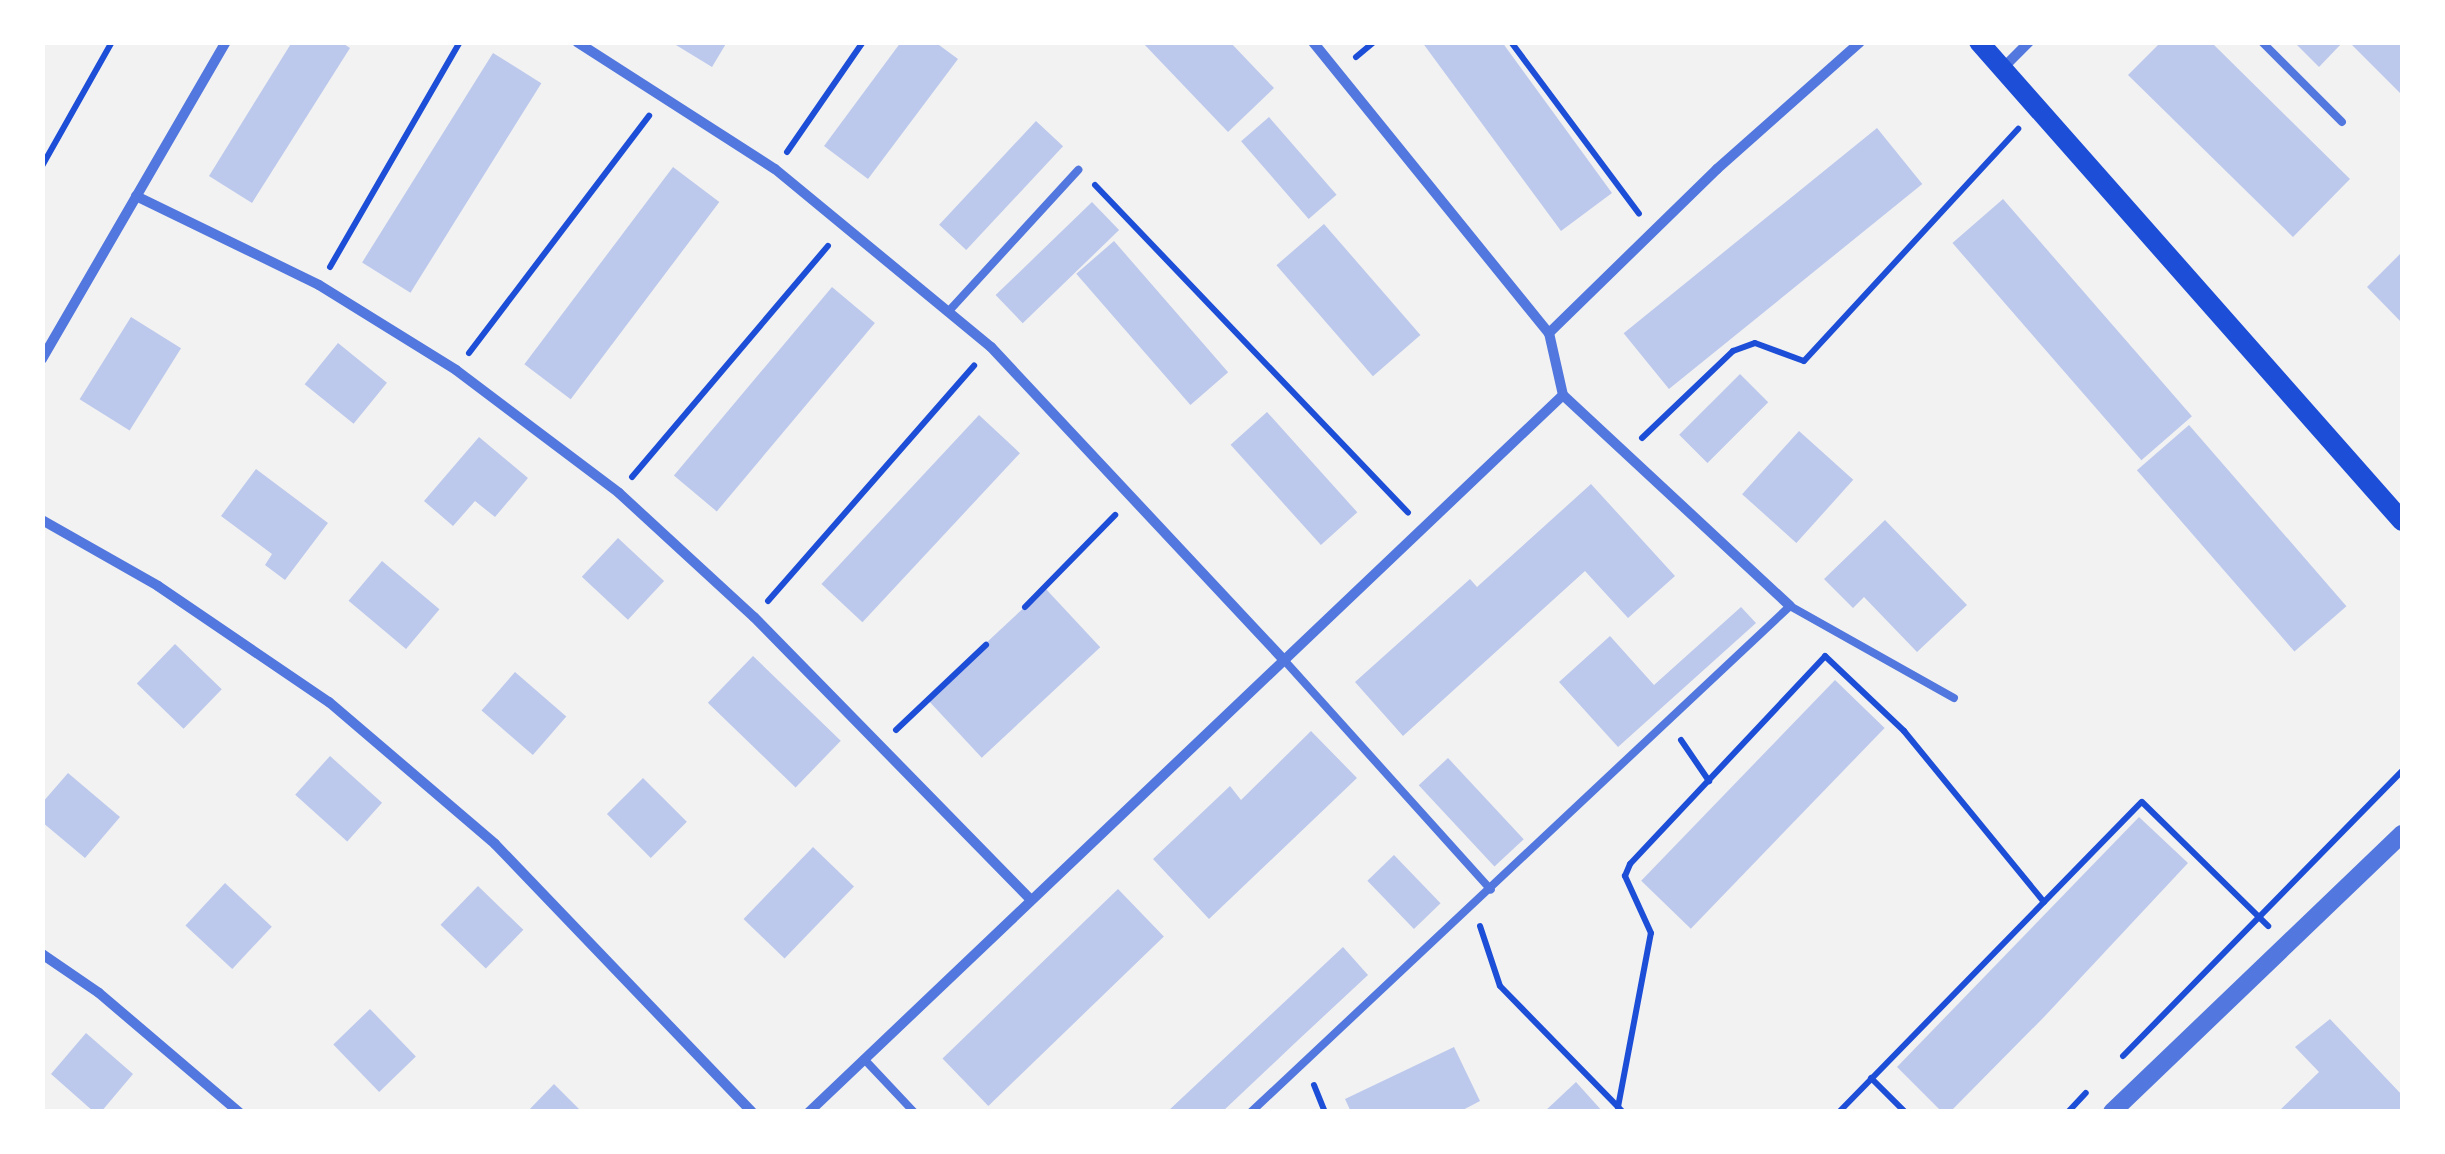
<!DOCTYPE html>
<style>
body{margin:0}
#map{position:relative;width:2445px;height:1154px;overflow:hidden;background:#f2f2f2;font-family:Jost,sans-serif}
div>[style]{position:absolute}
.building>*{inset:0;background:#bdc9ec;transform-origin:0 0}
.path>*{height:6px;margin:-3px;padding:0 3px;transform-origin:3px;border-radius:3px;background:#1d4ed8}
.service>*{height:8px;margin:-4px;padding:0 4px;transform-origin:4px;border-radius:4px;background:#5277de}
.minor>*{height:10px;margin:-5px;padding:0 5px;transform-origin:5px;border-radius:5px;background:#5277de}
.tertiary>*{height:18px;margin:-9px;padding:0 9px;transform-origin:9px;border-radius:9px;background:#5277de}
.secondary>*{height:20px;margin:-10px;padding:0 10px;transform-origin:10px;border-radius:10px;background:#1d4ed8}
span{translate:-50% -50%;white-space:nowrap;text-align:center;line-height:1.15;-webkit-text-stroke:8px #fff;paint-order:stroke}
.frame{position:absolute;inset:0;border:45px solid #fff;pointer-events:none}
</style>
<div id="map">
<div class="building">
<i style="clip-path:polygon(292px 42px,341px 42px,350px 48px,252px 203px,209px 176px)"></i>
<i style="clip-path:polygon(671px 42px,727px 42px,712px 67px)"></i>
<i style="clip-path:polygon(901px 42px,935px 42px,958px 59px,868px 179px,824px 146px)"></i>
<i style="clip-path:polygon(1142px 42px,1230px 42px,1274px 88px,1228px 132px)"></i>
<i style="clip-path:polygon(1422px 42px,1502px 42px,1612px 193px,1561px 231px)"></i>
<i style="clip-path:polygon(2161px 42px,2211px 42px,2350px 179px,2293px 237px,2128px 75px)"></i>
<i style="clip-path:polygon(2294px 42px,2343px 42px,2319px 67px)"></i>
<i style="clip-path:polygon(2349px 42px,2402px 42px,2402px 95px)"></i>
<i style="left:493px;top:53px;width:57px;height:247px;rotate:32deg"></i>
<i style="left:1269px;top:117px;width:103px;height:37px;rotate:49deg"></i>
<i style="left:1036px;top:121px;width:37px;height:142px;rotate:43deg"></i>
<i style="left:1877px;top:128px;width:72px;height:326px;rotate:51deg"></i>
<i style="left:673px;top:167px;width:58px;height:247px;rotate:37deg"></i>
<i style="left:2003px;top:199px;width:288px;height:67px;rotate:49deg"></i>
<i style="left:1092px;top:202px;width:39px;height:134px;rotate:46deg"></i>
<i style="left:1324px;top:224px;width:147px;height:63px;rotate:49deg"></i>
<i style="left:1114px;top:241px;width:174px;height:50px;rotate:49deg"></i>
<i style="clip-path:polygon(2402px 252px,2402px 323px,2367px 287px)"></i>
<i style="left:832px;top:287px;width:56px;height:246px;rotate:40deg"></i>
<i style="left:131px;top:317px;width:59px;height:97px;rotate:32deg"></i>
<i style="left:338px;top:343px;width:63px;height:53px;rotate:39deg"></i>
<i style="left:1740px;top:374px;width:40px;height:86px;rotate:45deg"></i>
<i style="left:1267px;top:412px;width:135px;height:49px;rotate:48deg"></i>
<i style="left:979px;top:415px;width:56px;height:231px;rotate:43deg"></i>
<i style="left:2189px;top:425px;width:240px;height:69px;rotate:49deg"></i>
<i style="left:1799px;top:431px;width:73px;height:85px;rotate:42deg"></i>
<i style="clip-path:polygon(479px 437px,528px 478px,495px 517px,475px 501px,453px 526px,424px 501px)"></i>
<i style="clip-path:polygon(256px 469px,328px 523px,285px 580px,265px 565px,272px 554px,221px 516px)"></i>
<i style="clip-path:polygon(1591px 484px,1675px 576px,1628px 618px,1585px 571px,1403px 736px,1355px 682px,1470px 579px,1477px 587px)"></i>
<i style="clip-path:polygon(1885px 520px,1967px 605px,1917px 652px,1864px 597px,1853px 608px,1824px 579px)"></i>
<i style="left:618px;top:538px;width:63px;height:53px;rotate:43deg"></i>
<i style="left:382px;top:561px;width:75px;height:52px;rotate:40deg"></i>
<i style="left:1045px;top:588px;width:81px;height:162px;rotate:47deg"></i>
<i style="clip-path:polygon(1741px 607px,1756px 623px,1618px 747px,1559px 682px,1610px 636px,1654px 685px)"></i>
<i style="left:175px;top:644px;width:65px;height:55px;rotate:44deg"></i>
<i style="left:753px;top:656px;width:122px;height:65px;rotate:44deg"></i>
<i style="left:515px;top:672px;width:68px;height:51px;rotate:41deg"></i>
<i style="left:1835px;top:680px;width:69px;height:279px;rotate:44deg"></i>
<i style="clip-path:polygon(1311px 731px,1357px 778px,1209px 919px,1153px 859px,1230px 786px,1241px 800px)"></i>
<i style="left:330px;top:756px;width:70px;height:52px;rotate:42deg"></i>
<i style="left:1448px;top:758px;width:111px;height:40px;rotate:47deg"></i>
<i style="clip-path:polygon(68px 773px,120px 817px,85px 858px,42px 822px,42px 803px)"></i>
<i style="left:643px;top:778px;width:62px;height:51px;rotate:45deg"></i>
<i style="clip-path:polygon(2139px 817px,2188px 863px,2044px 1017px,1950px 1112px,1942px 1112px,1897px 1067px)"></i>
<i style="left:813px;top:847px;width:57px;height:100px;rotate:44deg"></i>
<i style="left:1394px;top:855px;width:67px;height:37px;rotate:46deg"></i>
<i style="left:225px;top:883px;width:64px;height:58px;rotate:43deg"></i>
<i style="left:478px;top:886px;width:63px;height:54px;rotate:44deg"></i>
<i style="left:1118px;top:889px;width:66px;height:244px;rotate:46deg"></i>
<i style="clip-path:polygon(1343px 947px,1368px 975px,1295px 1043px,1222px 1112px,1167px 1112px)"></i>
<i style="left:370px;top:1009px;width:66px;height:51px;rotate:46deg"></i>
<i style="clip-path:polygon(2330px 1019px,2402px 1095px,2402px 1112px,2278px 1112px,2319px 1072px,2295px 1047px)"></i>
<i style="clip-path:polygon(86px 1033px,133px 1074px,101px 1112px,94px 1112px,51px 1074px)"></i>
<i style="clip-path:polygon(1454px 1047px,1480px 1101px,1459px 1112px,1351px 1112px,1345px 1099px)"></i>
<i style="clip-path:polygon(1576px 1082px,1603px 1112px,1544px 1112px)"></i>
<i style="clip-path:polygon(554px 1084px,582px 1112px,527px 1112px)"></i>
</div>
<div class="path">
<i style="left:1511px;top:42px;width:214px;rotate:53.3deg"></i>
<i style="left:1356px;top:57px;width:23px;rotate:-40deg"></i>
<i style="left:787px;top:152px;width:134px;rotate:-55.4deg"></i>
<i style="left:42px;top:166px;width:142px;rotate:-60.6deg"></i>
<i style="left:1095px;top:185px;width:453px;rotate:46.3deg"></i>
<i style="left:330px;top:267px;width:260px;rotate:-60deg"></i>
<i style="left:469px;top:353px;width:298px;rotate:-52.8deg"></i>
<i style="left:1642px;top:438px;width:126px;rotate:-43.7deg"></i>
<i style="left:1733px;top:351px;width:23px;rotate:-20deg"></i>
<i style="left:1755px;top:343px;width:52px;rotate:20.2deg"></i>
<i style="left:1804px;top:361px;width:316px;rotate:-47.3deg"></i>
<i style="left:632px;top:477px;width:303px;rotate:-49.7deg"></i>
<i style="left:768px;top:601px;width:313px;rotate:-48.8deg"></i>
<i style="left:1025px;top:607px;width:129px;rotate:-45.6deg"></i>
<i style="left:896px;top:730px;width:124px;rotate:-43.4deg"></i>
<i style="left:1681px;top:740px;width:50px;rotate:55.7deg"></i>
<i style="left:1480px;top:926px;width:63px;rotate:71.6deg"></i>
<i style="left:1500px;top:986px;width:169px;rotate:45.7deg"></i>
<i style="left:2123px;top:1056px;width:399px;rotate:-45.6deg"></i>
<i style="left:1871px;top:1078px;width:48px;rotate:45deg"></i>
<i style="left:1314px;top:1085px;width:29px;rotate:68deg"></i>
<i style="left:1623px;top:1112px;width:7px;rotate:-135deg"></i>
<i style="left:1618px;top:1107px;width:177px;rotate:-79.3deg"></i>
<i style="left:1651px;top:933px;width:63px;rotate:-114.5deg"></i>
<i style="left:1625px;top:876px;width:13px;rotate:-67deg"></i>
<i style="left:1630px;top:864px;width:285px;rotate:-46.8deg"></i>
<i style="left:1825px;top:656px;width:109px;rotate:43.5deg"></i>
<i style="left:1904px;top:731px;width:221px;rotate:50.7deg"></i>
<i style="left:1839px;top:1112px;width:433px;rotate:-45.7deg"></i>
<i style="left:2142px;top:802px;width:177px;rotate:44.5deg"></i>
<i style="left:2068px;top:1112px;width:26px;rotate:-47deg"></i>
</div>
<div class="service">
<i style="left:2262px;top:42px;width:113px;rotate:45deg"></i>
<i style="left:948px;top:312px;width:193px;rotate:-47.5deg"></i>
<i style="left:1284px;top:660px;width:309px;rotate:48deg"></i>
<i style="left:864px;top:1059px;width:73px;rotate:46.7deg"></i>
<i style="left:1251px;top:1112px;width:739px;rotate:-43.19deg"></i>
<i style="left:1790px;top:606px;width:188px;rotate:29.3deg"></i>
</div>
<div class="minor">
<i style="left:577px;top:42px;width:235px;rotate:32.7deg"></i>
<i style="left:775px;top:169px;width:280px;rotate:39.5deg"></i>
<i style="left:991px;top:347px;width:429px;rotate:46.9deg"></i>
<i style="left:1313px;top:42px;width:375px;rotate:51deg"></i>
<i style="left:2003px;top:68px;width:37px;rotate:-45deg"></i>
<i style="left:136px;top:196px;width:203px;rotate:25.9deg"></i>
<i style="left:319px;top:285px;width:161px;rotate:31.8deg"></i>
<i style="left:456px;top:370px;width:204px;rotate:37deg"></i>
<i style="left:619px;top:493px;width:183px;rotate:42.6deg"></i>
<i style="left:754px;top:617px;width:396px;rotate:45.6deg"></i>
<i style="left:42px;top:359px;width:367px;rotate:-59.9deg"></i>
<i style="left:42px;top:520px;width:133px;rotate:29.6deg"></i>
<i style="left:158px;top:586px;width:207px;rotate:34.2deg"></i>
<i style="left:329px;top:702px;width:218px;rotate:40.5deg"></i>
<i style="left:495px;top:844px;width:371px;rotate:46.2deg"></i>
<i style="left:1790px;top:606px;width:310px;rotate:-137.1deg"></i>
<i style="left:1563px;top:395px;width:64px;rotate:-102.7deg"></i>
<i style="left:1549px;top:333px;width:235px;rotate:-44.3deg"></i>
<i style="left:1717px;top:169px;width:191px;rotate:-41.6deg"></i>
<i style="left:42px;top:954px;width:69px;rotate:34.4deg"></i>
<i style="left:99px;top:993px;width:184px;rotate:40.4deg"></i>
<i style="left:809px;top:1112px;width:1040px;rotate:-43.56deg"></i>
</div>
<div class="tertiary">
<i style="left:2112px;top:1112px;width:402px;rotate:-43.8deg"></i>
</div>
<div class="secondary">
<i style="left:1979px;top:42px;width:639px;rotate:48.55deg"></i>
</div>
<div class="frame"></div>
</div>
